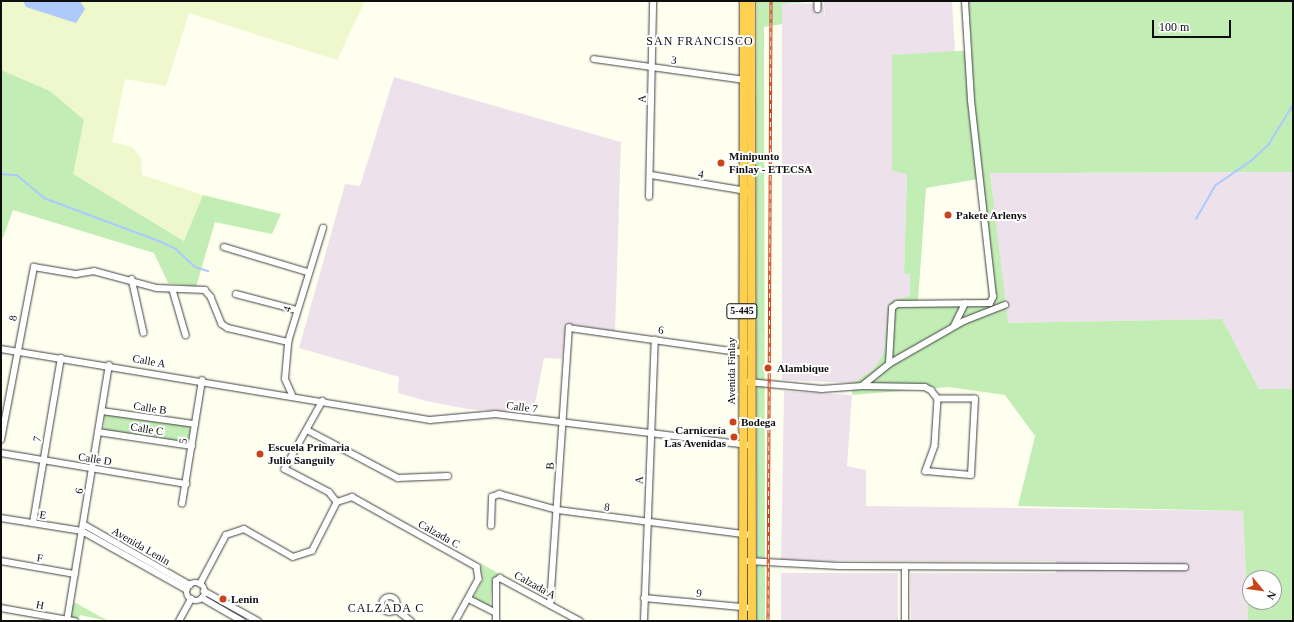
<!DOCTYPE html>
<meta charset="utf-8">
<style>
body{margin:0}
#map{position:relative;width:1294px;height:622px;overflow:hidden;background:#feffef;font-family:"Times New Roman",serif}
div>[style]{position:absolute}
.industrial>*{inset:0;background:#ede2eb;transform-origin:0 0}
.farmland>*{inset:0;background:#eff8cc}
.green>*{inset:0;background:#c2edb5}
.water>*{inset:0;background:#aec9fc}
.stream>*{height:1.5px;margin:-0.75px;padding:0 0.75px;transform-origin:0.75px;border-radius:0.75px;background:#aec9fc}
.roads{filter:drop-shadow(0 0 1px #414141) drop-shadow(0 0 1px #414141)}
.minor>*{height:5.5px;margin:-2.75px;padding:0 2.75px;transform-origin:2.75px;border-radius:2.75px;background:#fff}
.minor>.ring{margin:-2.75px;padding:0;box-sizing:content-box;background:none;border:5.5px solid #fff;border-radius:50%}
.highway>*{height:8px;margin:-4px;padding:0 4px;transform-origin:4px;border-radius:4px;background:#ffd04d}
.rail>*{height:3px;margin-top:-1.5px;transform-origin:0;background:repeating-linear-gradient(90deg,#fff 0 4.5px,#cb4319 0 9px);box-sizing:border-box;border-block:1px solid #cb4319}
.dots>*{width:11px;height:11px;translate:-50% -50%;box-sizing:border-box;border:2px solid #fff;border-radius:50%}
span{translate:-50% -50%;white-space:nowrap;text-align:center;line-height:1.15;-webkit-text-stroke:4px #fff;paint-order:stroke}
.shield-label span{padding:1px 3px;background:#fff;border:1px solid;border-radius:3px;-webkit-text-stroke-width:0}
.shield-label{font-size:10px;color:#0e0e0e;font-weight:700}
.street-label{font-size:11px;color:#0e0e0e}
.poi-label{font-size:11px;color:#0e0e0e;font-weight:700}
.left{translate:0 -50%;text-align:left}
.right{translate:-100% -50%;text-align:right}
.neighbourhood-label{font-size:12px;color:#0e0e0e;letter-spacing:1px}
.frame{position:absolute;inset:0;border:2px solid #0e0e0e;pointer-events:none}
.north{position:absolute;left:1242px;top:570px;width:40px;height:40px;box-sizing:border-box;background:#fff;border:1px solid #9f9f9f;border-radius:50%;rotate:119deg;font-size:11px;font-weight:700;line-height:16px;text-align:center;color:#0e0e0e}
.north::after{content:'';display:block;margin:auto;width:14px;height:18px;background:#cb4319;clip-path:polygon(50% 0,100% 100%,50% 72%,0 100%)}
.scale{position:absolute;left:1152px;top:20px;width:79px;height:18px;box-sizing:border-box;border:2px solid #0e0e0e;border-top:0;padding-left:5px;font-size:12px;line-height:14px;white-space:nowrap;color:#0e0e0e;-webkit-text-stroke:3px #fff;paint-order:stroke}
</style>
<div id="map">
<div class="industrial">
<i style="clip-path:polygon(824px 1px,952px 1px,955px 52px,892px 55px,892px 171px,907px 173px,904px 272px,910px 274px,910px 296px,893px 300px,888px 306px,884px 353px,873px 370px,853px 383px,782px 380px,782px 4px,823px 3px,825px 19px)"></i>
<i style="clip-path:polygon(394px 77px,621px 142px,615px 331px,566px 324px,562px 359px,544px 358px,533px 413px,467px 409px,426px 401px,398px 393px,399px 377px,299px 348px,345px 184px,360px 186px)"></i>
<i style="clip-path:polygon(1293px 172px,1293px 389px,1259px 389px,1222px 319px,1007px 323px,990px 173px)"></i>
<i style="clip-path:polygon(784px 391px,852px 395px,847px 466px,866px 470px,866px 506px,1243px 511px,1248px 621px,911px 621px,910px 573px,1056px 573px,1056px 561px,781px 561px)"></i>
<i style="left:781px;top:573px;width:117px;height:48px"></i>
</div>
<div class="farmland">
<i style="clip-path:polygon(1px 1px,365px 1px,337px 60px,189px 13px,166px 86px,125px 79px,112px 142px,132px 147px,141px 158px,142px 175px,203px 195px,185px 241px,72px 174px,50px 91px,1px 70px)"></i>
</div>
<div class="green">
<i style="clip-path:polygon(757px 1px,823px 1px,782px 4px,782px 24px,764px 27px,765px 621px,757px 621px)"></i>
<i style="clip-path:polygon(evenodd,968px 1px,1293px 1px,1293px 172px,990px 173px,1008px 323px,1222px 319px,1259px 389px,1293px 389px,1293px 621px,1248px 621px,1243px 511px,1018px 506px,1035px 436px,1005px 395px,949px 387px,852px 395px,853px 383px,873px 370px,884px 353px,888px 306px,893px 300px,910px 296px,910px 274px,904px 273px,907px 174px,892px 171px,892px 55px,972px 50px,968px 1px,978px 179px,989px 299px,918px 301px,926px 188px,978px 179px,968px 1px,1250px 578px,1274px 578px,1274px 602px,1250px 602px,1250px 578px)"></i>
<i style="clip-path:polygon(1px 70px,50px 91px,84px 120px,73px 174px,184px 241px,203px 195px,281px 214px,272px 234px,215px 222px,196px 287px,168px 283px,154px 253px,13px 210px,1px 243px)"></i>
<i style="clip-path:polygon(105px 414px,187px 425px,191px 430px,190px 440px,186px 443px,104px 430px)"></i>
<i style="clip-path:polygon(480px 563px,501px 575px,493px 580px,490px 607px,473px 598px,483px 580px)"></i>
<i style="clip-path:polygon(76px 603px,108px 621px,80px 615px,78px 619px,71px 619px,72px 604px)"></i>
</div>
<div class="water">
<i style="clip-path:polygon(23px 1px,80px 1px,85px 9px,76px 23px,26px 7px)"></i>
</div>
<div class="stream">
<i style="left:1px;top:174px;width:16px;rotate:4deg"></i>
<i style="left:17px;top:175px;width:35px;rotate:40deg"></i>
<i style="left:44px;top:198px;width:123px;rotate:20.5deg"></i>
<i style="left:159px;top:241px;width:19px;rotate:25deg"></i>
<i style="left:176px;top:249px;width:26px;rotate:43deg"></i>
<i style="left:195px;top:267px;width:14px;rotate:17deg"></i>
<i style="left:1196px;top:219px;width:39px;rotate:-60deg"></i>
<i style="left:1216px;top:185px;width:42px;rotate:-34.4deg"></i>
<i style="left:1251px;top:161px;width:25px;rotate:-43deg"></i>
<i style="left:1269px;top:144px;width:46px;rotate:-58.4deg"></i>
</div>
<div class="roads">
<div class="minor">
<i style="left:818px;top:1px;width:8px;rotate:90deg"></i>
<i style="left:594px;top:59px;width:153px;rotate:7.9deg"></i>
<i style="left:651px;top:175px;width:97px;rotate:9.5deg"></i>
<i style="left:649px;top:197px;width:196px;rotate:-88.8deg"></i>
<i style="left:224px;top:247px;width:88px;rotate:16.6deg"></i>
<i style="left:132px;top:279px;width:55px;rotate:77.5deg"></i>
<i style="left:173px;top:290px;width:47px;rotate:73.9deg"></i>
<i style="left:236px;top:294px;width:63px;rotate:14.7deg"></i>
<i style="left:954px;top:326px;width:25px;rotate:-64deg"></i>
<i style="left:1px;top:349px;width:435px;rotate:9.4deg"></i>
<i style="left:430px;top:420px;width:66px;rotate:-5.2deg"></i>
<i style="left:496px;top:414px;width:253px;rotate:7deg"></i>
<i style="left:889px;top:364px;width:56px;rotate:-86.9deg"></i>
<i style="left:892px;top:308px;width:6px;rotate:-39deg"></i>
<i style="left:897px;top:304px;width:93px;rotate:-0.6deg"></i>
<i style="left:990px;top:303px;width:7px;rotate:-63deg"></i>
<i style="left:993px;top:297px;width:198px;rotate:-96.4deg"></i>
<i style="left:971px;top:100px;width:99px;rotate:-93.5deg"></i>
<i style="left:748px;top:382px;width:74px;rotate:5.4deg"></i>
<i style="left:822px;top:389px;width:40px;rotate:-4.3deg"></i>
<i style="left:862px;top:386px;width:35px;rotate:-39deg"></i>
<i style="left:889px;top:364px;width:86px;rotate:-29.8deg"></i>
<i style="left:964px;top:321px;width:44px;rotate:-21.3deg"></i>
<i style="left:862px;top:386px;width:63px;rotate:0.9deg"></i>
<i style="left:925px;top:387px;width:7px;rotate:27deg"></i>
<i style="left:931px;top:390px;width:11px;rotate:52deg"></i>
<i style="left:938px;top:399px;width:47px;rotate:93.7deg"></i>
<i style="left:935px;top:446px;width:27px;rotate:110deg"></i>
<i style="left:926px;top:471px;width:45px;rotate:5.1deg"></i>
<i style="left:971px;top:475px;width:76px;rotate:-87deg"></i>
<i style="left:975px;top:399px;width:37px;rotate:180deg"></i>
<i style="left:292px;top:395px;width:17px;rotate:-114deg"></i>
<i style="left:285px;top:379px;width:37px;rotate:-85deg"></i>
<i style="left:288px;top:342px;width:119px;rotate:-72.9deg"></i>
<i style="left:323px;top:401px;width:78px;rotate:119.2deg"></i>
<i style="left:285px;top:469px;width:50px;rotate:27.6deg"></i>
<i style="left:329px;top:492px;width:13px;rotate:51deg"></i>
<i style="left:102px;top:411px;width:94px;rotate:8deg"></i>
<i style="left:307px;top:430px;width:103px;rotate:27.8deg"></i>
<i style="left:398px;top:478px;width:50px;rotate:-2.3deg"></i>
<i style="left:98px;top:432px;width:95px;rotate:8.5deg"></i>
<i style="left:1px;top:440px;width:176px;rotate:-79.2deg"></i>
<i style="left:34px;top:267px;width:43px;rotate:9.5deg"></i>
<i style="left:76px;top:274px;width:18px;rotate:-9deg"></i>
<i style="left:94px;top:271px;width:65px;rotate:15.1deg"></i>
<i style="left:157px;top:288px;width:48px;rotate:2.4deg"></i>
<i style="left:205px;top:290px;width:9px;rotate:49deg"></i>
<i style="left:211px;top:297px;width:29px;rotate:68deg"></i>
<i style="left:222px;top:324px;width:7px;rotate:34deg"></i>
<i style="left:228px;top:328px;width:62px;rotate:13.1deg"></i>
<i style="left:1px;top:453px;width:188px;rotate:9.5deg"></i>
<i style="left:182px;top:504px;width:125px;rotate:-80.8deg"></i>
<i style="left:1px;top:518px;width:82px;rotate:9.1deg"></i>
<i style="left:82px;top:531px;width:120px;rotate:29.3deg"></i>
<i style="left:33px;top:523px;width:167px;rotate:-80.4deg"></i>
<i style="left:83px;top:524px;width:123px;rotate:29.7deg"></i>
<i style="left:491px;top:526px;width:29px;rotate:-88deg"></i>
<i style="left:492px;top:497px;width:8px;rotate:-23deg"></i>
<i style="left:499px;top:494px;width:61px;rotate:15.2deg"></i>
<i style="left:558px;top:510px;width:194px;rotate:7.4deg"></i>
<i style="left:1px;top:561px;width:75px;rotate:10deg"></i>
<i style="left:748px;top:561px;width:91px;rotate:3.1deg"></i>
<i style="left:839px;top:566px;width:346px;rotate:0.2deg"></i>
<i class="ring" style="left:187px;top:583px;width:12.5px;height:12.5px"></i>
<i style="left:200px;top:584px;width:55px;rotate:-62deg"></i>
<i style="left:226px;top:535px;width:19px;rotate:-18deg"></i>
<i style="left:244px;top:529px;width:56px;rotate:29.7deg"></i>
<i style="left:293px;top:557px;width:20px;rotate:-18deg"></i>
<i style="left:312px;top:551px;width:55px;rotate:-63deg"></i>
<i style="left:337px;top:502px;width:16px;rotate:-18deg"></i>
<i style="left:352px;top:497px;width:143px;rotate:29.2deg"></i>
<i style="left:477px;top:567px;width:12px;rotate:81deg"></i>
<i style="left:479px;top:579px;width:48px;rotate:118.7deg"></i>
<i style="left:204px;top:591px;width:62px;rotate:29.1deg"></i>
<i class="ring" style="left:382px;top:597px;width:10.5px;height:10.5px"></i>
<i style="left:202px;top:598px;width:46px;rotate:29.9deg"></i>
<i style="left:644px;top:598px;width:108px;rotate:5.3deg"></i>
<i style="left:469px;top:599px;width:30px;rotate:27deg"></i>
<i style="left:550px;top:605px;width:278px;rotate:-86.1deg"></i>
<i style="left:569px;top:328px;width:178px;rotate:8.1deg"></i>
<i style="left:1px;top:608px;width:75px;rotate:10deg"></i>
<i style="left:397px;top:610px;width:18px;rotate:38deg"></i>
<i style="left:67px;top:621px;width:259px;rotate:-80.7deg"></i>
<i style="left:179px;top:621px;width:25px;rotate:-61deg"></i>
<i style="left:496px;top:621px;width:40px;rotate:-90deg"></i>
<i style="left:496px;top:581px;width:5px;rotate:-37deg"></i>
<i style="left:500px;top:578px;width:91px;rotate:28.3deg"></i>
<i style="left:644px;top:621px;width:281px;rotate:-87.8deg"></i>
<i style="left:905px;top:621px;width:54px;rotate:-90deg"></i>
</div>
<div class="highway">
<i style="left:751px;top:1px;width:620px;rotate:89.91deg"></i>
<i style="left:743px;top:621px;width:620px;rotate:-89.91deg"></i>
</div>
</div>
<div class="rail">
<i style="left:768px;top:621px;width:620px;rotate:-89.72deg"></i>
</div>
<div class="dots">
<i style="left:721px;top:163px;background:#cb4319"></i>
<i style="left:948px;top:215px;background:#cb4319"></i>
<i style="left:768px;top:368px;background:#cb4319"></i>
<i style="left:733px;top:422px;background:#cb4319"></i>
<i style="left:734px;top:437px;background:#cb4319"></i>
<i style="left:260px;top:454px;background:#cb4319"></i>
<i style="left:223px;top:599px;background:#cb4319"></i>
</div>
<div class="shield-label">
<span style="left:742px;top:311px">5-445</span>
</div>
<div class="street-label">
<span style="left:674px;top:60px;rotate:8deg">3</span>
<span style="left:642px;top:99px;rotate:-89deg">A</span>
<span style="left:701px;top:174px;rotate:9deg">4</span>
<span style="left:287px;top:309px;rotate:-73deg">4</span>
<span style="left:13px;top:318px;rotate:-79deg">8</span>
<span style="left:661px;top:330px;rotate:8deg">6</span>
<span style="left:149px;top:361px;rotate:10deg">Calle A</span>
<span style="left:731px;top:371px;rotate:-90deg">Avenida Finlay</span>
<span style="left:522px;top:407px;rotate:7deg">Calle 7</span>
<span style="left:150px;top:408px;rotate:8deg">Calle B</span>
<span style="left:147px;top:429px;rotate:9deg">Calle C</span>
<span style="left:37px;top:439px;rotate:-80deg">7</span>
<span style="left:183px;top:441px;rotate:-81deg">5</span>
<span style="left:95px;top:459px;rotate:9deg">Calle D</span>
<span style="left:550px;top:466px;rotate:-87deg">B</span>
<span style="left:639px;top:480px;rotate:-87deg">A</span>
<span style="left:79px;top:491px;rotate:-80deg">6</span>
<span style="left:607px;top:507px;rotate:8deg">8</span>
<span style="left:43px;top:515px;rotate:9deg">E</span>
<span style="left:439px;top:534px;rotate:29deg">Calzada C</span>
<span style="left:141px;top:546px;rotate:30deg">Avenida Lenin</span>
<span style="left:40px;top:558px;rotate:10deg">F</span>
<span style="left:535px;top:585px;rotate:29deg">Calzada A</span>
<span style="left:699px;top:593px;rotate:5deg">9</span>
<span style="left:40px;top:605px;rotate:10deg">H</span>
</div>
<div class="poi-label">
<span class="left" style="left:729px;top:163px">Minipunto<br>Finlay - ETECSA</span>
<span class="left" style="left:956px;top:215px">Pakete Arlenys</span>
<span class="left" style="left:777px;top:368px">Alambique</span>
<span class="left" style="left:741px;top:422px">Bodega</span>
<span class="right" style="left:726px;top:437px">Carnicería<br>Las Avenidas</span>
<span class="left" style="left:268px;top:454px">Escuela Primaria<br>Julio Sanguily</span>
<span class="left" style="left:231px;top:599px">Lenin</span>
</div>
<div class="neighbourhood-label">
<span style="left:700px;top:42px">SAN FRANCISCO</span>
<span style="left:386px;top:609px">CALZADA C</span>
</div>
<div class="frame"></div>
<div class="north">N</div>
<div class="scale">100 m</div>
</div>
